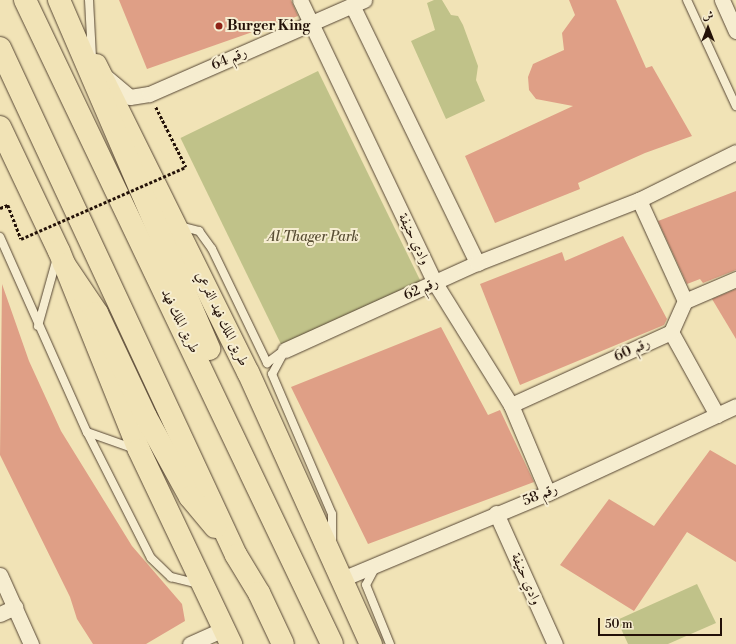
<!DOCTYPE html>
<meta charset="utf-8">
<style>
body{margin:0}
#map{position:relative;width:736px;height:644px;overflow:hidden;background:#f1e3b6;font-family:"Libre Bodoni",Amiri,serif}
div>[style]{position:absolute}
.green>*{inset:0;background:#c0c289;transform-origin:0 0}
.building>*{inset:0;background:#df9f86}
.path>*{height:2.5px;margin-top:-1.25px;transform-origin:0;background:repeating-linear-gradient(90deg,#231108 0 3px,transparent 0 5px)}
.roads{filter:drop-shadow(0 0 1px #564634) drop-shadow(0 0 1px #564634)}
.lane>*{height:8px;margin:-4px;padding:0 4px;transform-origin:4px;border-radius:4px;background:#f6edd0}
.street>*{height:15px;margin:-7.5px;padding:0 7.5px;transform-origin:7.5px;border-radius:7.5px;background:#f6edd0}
.primary>*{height:22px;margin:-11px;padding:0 11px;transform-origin:11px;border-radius:11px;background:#f1e3b6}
.highway>*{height:22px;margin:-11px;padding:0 11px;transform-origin:11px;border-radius:11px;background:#f1e3b6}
.path-bridge>*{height:2.5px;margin-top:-1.25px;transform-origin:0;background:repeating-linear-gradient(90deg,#231108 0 3px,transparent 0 5px)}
.dots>*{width:11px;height:11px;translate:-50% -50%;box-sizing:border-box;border:2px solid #f6edd0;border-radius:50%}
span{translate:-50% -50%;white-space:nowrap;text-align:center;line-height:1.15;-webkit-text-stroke:4px #f6edd0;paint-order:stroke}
.poi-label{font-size:14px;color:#231108;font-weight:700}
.left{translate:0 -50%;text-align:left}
.street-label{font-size:14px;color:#231108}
.park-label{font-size:14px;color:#5a4f35;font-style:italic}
.north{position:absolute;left:688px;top:8px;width:40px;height:40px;-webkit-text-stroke:3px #f6edd0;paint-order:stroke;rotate:0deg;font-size:11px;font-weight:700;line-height:16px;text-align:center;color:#231108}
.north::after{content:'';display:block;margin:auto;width:14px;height:18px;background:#231108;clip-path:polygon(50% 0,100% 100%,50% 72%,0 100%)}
.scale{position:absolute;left:598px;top:618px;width:124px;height:18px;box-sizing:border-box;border:2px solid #231108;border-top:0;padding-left:5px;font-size:12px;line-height:14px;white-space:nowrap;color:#231108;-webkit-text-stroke:3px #f6edd0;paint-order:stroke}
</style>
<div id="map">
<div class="green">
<i style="clip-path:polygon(434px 0,442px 0,451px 15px,458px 16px,463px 25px,478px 66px,476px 80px,485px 101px,446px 119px,411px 41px,435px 30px,427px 3px)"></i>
<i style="left:318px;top:71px;width:239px;height:153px;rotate:64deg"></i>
<i style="clip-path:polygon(697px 584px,716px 623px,668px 644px,628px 644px,617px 620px)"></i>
</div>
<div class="building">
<i style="clip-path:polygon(119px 0,291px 0,298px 16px,147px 69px)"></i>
<i style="clip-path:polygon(569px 0,616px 0,646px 68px,652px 66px,692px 136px,645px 153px,578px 183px,580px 189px,495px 223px,465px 156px,573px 106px,536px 99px,529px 90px,528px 77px,533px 64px,564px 50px,562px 33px,575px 15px)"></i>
<i style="clip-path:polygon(736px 191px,736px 270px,703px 283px,700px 279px,687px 284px,658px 221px)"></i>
<i style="clip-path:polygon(623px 236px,667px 319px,664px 325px,520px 385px,480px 284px,562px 252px,565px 261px)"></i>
<i style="clip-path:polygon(2px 284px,29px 361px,61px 431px,132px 546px,182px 604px,185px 621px,146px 644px,93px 644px,77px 619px,70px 597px,0 455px)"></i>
<i style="clip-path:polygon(736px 289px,736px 339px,712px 299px)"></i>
<i style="clip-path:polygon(441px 327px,488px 415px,500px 410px,534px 482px,368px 544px,291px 387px)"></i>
<i style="clip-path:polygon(710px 450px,736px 465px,736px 562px,687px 532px,634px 611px,560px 565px,609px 499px,654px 526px)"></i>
</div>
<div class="path">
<i style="left:156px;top:107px;width:67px;rotate:63.4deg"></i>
<i style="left:0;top:208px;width:9px;rotate:-21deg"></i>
<i style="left:8px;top:205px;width:36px;rotate:69deg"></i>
</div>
<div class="roads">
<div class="lane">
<i style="left:89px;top:0;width:58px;rotate:87deg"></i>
<i style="left:687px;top:0;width:117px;rotate:65.2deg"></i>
<i style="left:180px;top:226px;width:20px;rotate:15deg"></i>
<i style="left:199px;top:231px;width:22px;rotate:54deg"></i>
<i style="left:212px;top:249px;width:127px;rotate:64.2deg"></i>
<i style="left:267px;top:363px;width:20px;rotate:-37deg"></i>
<i style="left:0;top:237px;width:214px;rotate:66deg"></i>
<i style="left:87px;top:432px;width:141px;rotate:63.1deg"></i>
<i style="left:151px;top:558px;width:28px;rotate:44deg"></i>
<i style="left:171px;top:577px;width:30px;rotate:14deg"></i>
<i style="left:38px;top:326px;width:71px;rotate:-74.4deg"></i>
<i style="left:285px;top:350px;width:27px;rotate:118deg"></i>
<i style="left:272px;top:374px;width:152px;rotate:66.8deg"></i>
<i style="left:332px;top:514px;width:32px;rotate:90deg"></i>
<i style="left:87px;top:432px;width:51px;rotate:19.5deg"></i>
<i style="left:376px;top:566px;width:21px;rotate:118deg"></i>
<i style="left:366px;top:585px;width:64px;rotate:67.9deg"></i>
</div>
<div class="street">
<i style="left:300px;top:0;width:314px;rotate:64.5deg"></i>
<i style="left:435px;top:283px;width:144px;rotate:58.1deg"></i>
<i style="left:511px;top:405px;width:95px;rotate:67.2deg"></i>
<i style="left:722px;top:0;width:34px;rotate:66deg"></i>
<i style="left:352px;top:5px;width:287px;rotate:64.1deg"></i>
<i style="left:106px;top:77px;width:31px;rotate:40deg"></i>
<i style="left:130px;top:97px;width:19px;rotate:-9deg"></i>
<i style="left:149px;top:94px;width:235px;rotate:-23.6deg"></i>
<i style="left:639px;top:200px;width:111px;rotate:65.5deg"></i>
<i style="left:671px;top:332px;width:95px;rotate:61deg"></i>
<i style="left:285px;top:350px;width:211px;rotate:-24.4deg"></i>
<i style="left:477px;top:263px;width:174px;rotate:-21.3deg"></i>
<i style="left:639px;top:200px;width:108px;rotate:-26.3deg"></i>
<i style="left:511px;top:405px;width:176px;rotate:-24.5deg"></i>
<i style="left:671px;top:332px;width:34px;rotate:-66deg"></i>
<i style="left:685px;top:301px;width:56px;rotate:-23.3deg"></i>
<i style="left:496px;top:513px;width:144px;rotate:65.8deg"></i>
<i style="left:0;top:575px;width:76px;rotate:65.8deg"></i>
<i style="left:342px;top:579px;width:223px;rotate:-22.7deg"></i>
<i style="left:548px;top:493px;width:207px;rotate:-24.8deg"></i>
<i style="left:0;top:614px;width:17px;rotate:-25deg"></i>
<i style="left:190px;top:644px;width:37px;rotate:-24deg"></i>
</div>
<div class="primary">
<i style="left:96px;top:65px;width:343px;rotate:63.7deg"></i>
<i style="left:248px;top:372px;width:299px;rotate:65.7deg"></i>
<i style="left:0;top:127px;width:137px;rotate:64.6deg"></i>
<i style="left:59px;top:251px;width:214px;rotate:68.1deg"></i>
<i style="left:139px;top:450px;width:215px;rotate:64.6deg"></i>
</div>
<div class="highway">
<i style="left:25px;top:0;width:713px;rotate:64.51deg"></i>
<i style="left:59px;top:0;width:380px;rotate:66.7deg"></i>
<i style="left:0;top:48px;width:559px;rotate:65.04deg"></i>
<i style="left:236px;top:555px;width:44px;rotate:58.8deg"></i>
<i style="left:259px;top:593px;width:56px;rotate:64.8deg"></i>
<i style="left:64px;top:264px;width:59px;rotate:56deg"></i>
<i style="left:97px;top:313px;width:115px;rotate:64.8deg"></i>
<i style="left:146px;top:417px;width:91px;rotate:61.2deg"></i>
<i style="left:190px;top:497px;width:39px;rotate:50deg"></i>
</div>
</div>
<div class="path-bridge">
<i style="left:21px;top:239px;width:180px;rotate:-23.6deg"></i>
</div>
<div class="dots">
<i style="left:219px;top:26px;background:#8f2418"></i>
</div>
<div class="poi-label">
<span class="left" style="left:227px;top:26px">Burger King</span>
</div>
<div class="street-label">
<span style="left:229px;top:59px;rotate:-23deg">رقم 64</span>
<span style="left:414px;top:239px;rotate:64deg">وادي حنيفة</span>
<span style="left:421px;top:289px;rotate:-24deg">رقم 62</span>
<span style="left:222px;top:319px;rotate:64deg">طريق الملك فهد الفرعي</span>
<span style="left:180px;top:321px;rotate:64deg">طريق الملك فهد</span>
<span style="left:632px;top:350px;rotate:-25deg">رقم 60</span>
<span style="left:540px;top:495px;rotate:-22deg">رقم 58</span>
<span style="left:526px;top:579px;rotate:66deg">وادي حنيفة</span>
</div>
<div class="park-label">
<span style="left:313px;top:237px">Al Thager Park</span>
</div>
<div class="north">ش</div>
<div class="scale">50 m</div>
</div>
